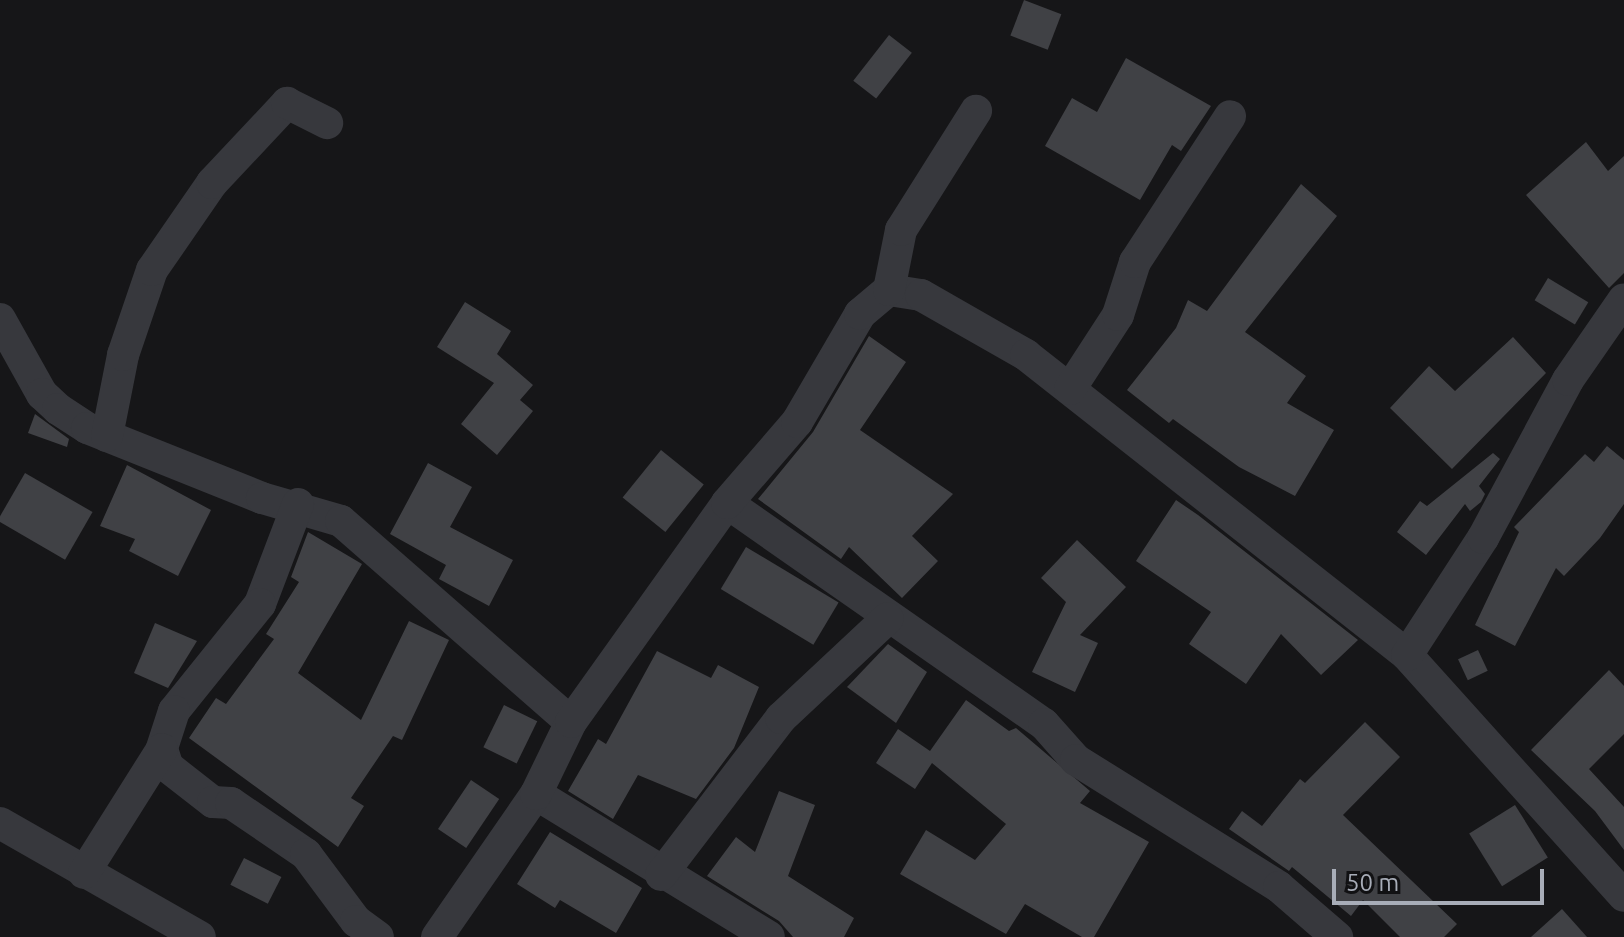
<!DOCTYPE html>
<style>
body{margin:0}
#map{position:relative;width:1624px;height:937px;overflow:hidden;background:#161618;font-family:Ubuntu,sans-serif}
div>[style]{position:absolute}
.building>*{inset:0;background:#404145;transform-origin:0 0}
.minor>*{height:32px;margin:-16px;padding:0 16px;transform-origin:16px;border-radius:16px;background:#37383d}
span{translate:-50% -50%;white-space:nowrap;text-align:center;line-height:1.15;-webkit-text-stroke:6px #111113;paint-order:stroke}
.scale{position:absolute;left:1332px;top:869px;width:212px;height:36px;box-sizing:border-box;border:4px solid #a8adb8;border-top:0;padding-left:10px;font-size:24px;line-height:28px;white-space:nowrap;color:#a8adb8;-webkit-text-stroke:6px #111113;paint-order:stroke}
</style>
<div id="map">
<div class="building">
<i style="left:1024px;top:0;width:40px;height:38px;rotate:21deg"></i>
<i style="left:889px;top:35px;width:29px;height:58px;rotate:38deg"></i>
<i style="clip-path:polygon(1126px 58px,1211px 106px,1181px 151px,1172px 145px,1140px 200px,1045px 146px,1072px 98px,1097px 112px)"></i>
<i style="clip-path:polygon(1586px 142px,1608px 171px,1624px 156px,1624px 273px,1609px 288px,1526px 195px)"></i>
<i style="clip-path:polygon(1301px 184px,1337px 216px,1245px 332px,1306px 376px,1287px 403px,1334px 430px,1295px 496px,1239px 467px,1173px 419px,1169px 423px,1127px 390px,1176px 328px,1188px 300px,1207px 311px)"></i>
<i style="left:1548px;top:278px;width:47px;height:26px;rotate:31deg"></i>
<i style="clip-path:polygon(465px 302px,511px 331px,497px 354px,533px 385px,520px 400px,533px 411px,497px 455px,461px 424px,494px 383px,437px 347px)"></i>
<i style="clip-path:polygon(869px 336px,906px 362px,860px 430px,953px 494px,912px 536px,938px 561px,902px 598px,849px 547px,841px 559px,758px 499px,813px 432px)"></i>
<i style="clip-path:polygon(1513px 337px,1546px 373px,1452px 469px,1390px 408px,1429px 366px,1455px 391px)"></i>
<i style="clip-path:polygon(35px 414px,69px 439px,67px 447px,28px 433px)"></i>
<i style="clip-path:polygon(1607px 446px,1624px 460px,1624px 504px,1600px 538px,1564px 576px,1556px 568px,1515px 646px,1475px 625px,1519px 532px,1514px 527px,1585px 454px,1594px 462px)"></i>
<i style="left:661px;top:450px;width:55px;height:61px;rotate:39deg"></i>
<i style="clip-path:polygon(1493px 453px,1500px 459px,1479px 486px,1485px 494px,1481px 502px,1470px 511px,1465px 504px,1426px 555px,1397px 532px,1420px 501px,1427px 506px)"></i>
<i style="clip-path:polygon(428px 463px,472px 487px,450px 527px,513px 560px,489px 606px,439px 579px,446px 565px,390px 534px)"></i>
<i style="clip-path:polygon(127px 465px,211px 510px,178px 576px,129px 551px,135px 539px,100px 526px)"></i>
<i style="left:25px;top:473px;width:78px;height:55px;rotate:30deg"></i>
<i style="clip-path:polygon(1176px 500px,1198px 515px,1358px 640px,1321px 675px,1281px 634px,1246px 684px,1189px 644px,1211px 612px,1136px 561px)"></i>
<i style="clip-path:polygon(308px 532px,362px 564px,298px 673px,361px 720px,409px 621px,449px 640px,402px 740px,393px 736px,351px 798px,364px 806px,338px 847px,189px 738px,216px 698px,226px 704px,274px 639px,266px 634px,299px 582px,291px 577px)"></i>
<i style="clip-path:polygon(1077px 540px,1126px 587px,1080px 635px,1098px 643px,1075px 692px,1032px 672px,1066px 602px,1041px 578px)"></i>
<i style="left:746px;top:547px;width:108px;height:49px;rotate:31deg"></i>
<i style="clip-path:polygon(155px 623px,197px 641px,168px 688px,134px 673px)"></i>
<i style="clip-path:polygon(888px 644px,927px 672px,896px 723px,847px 687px)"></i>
<i style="left:1478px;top:650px;width:23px;height:22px;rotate:65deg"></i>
<i style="clip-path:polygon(657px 651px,711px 678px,718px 665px,759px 687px,734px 748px,696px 799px,638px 775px,613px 819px,568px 791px,598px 739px,606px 744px)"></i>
<i style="clip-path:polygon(1609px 670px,1624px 686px,1624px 734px,1589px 769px,1624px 807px,1624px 850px,1595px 811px,1531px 750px)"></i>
<i style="clip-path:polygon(966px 700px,1009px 731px,1016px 728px,1090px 791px,1080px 803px,1149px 842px,1094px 937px,1082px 937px,1025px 904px,1006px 934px,900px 874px,926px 830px,975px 860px,1006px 824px,932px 763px,915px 789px,876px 763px,898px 729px,930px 751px)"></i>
<i style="left:504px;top:705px;width:37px;height:47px;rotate:26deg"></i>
<i style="clip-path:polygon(1365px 722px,1400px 757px,1343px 815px,1457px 924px,1444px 937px,1400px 937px,1363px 900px,1351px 916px,1292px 867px,1289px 871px,1229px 829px,1242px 811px,1262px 826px,1300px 779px,1305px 783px)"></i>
<i style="left:471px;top:780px;width:34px;height:59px;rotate:34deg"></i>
<i style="clip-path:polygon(779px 791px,815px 805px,788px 876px,854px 918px,844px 937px,793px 937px,779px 921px,707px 876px,736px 837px,755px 852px)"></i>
<i style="left:1515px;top:805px;width:62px;height:54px;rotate:58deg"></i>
<i style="clip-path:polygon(550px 832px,642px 888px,616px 933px,560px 900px,555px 908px,517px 884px)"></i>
<i style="left:244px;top:858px;width:42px;height:30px;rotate:27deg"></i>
<i style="clip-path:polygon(1562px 909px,1587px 937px,1531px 937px)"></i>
</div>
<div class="minor">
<i style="left:889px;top:290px;width:32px;rotate:9deg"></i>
<i style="left:921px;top:295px;width:121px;rotate:29.7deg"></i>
<i style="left:1026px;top:355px;width:485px;rotate:38.2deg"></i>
<i style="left:1407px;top:655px;width:324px;rotate:48deg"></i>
<i style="left:0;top:319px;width:86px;rotate:60.8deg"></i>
<i style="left:42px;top:394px;width:22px;rotate:43deg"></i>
<i style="left:58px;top:409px;width:35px;rotate:33deg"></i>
<i style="left:87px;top:428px;width:188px;rotate:21.8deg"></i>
<i style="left:262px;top:498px;width:82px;rotate:16.2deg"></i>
<i style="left:341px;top:521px;width:305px;rotate:41.2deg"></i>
<i style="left:1070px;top:389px;width:88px;rotate:-57deg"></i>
<i style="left:1118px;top:315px;width:56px;rotate:-72.2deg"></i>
<i style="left:1135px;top:262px;width:174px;rotate:-56.9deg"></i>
<i style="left:107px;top:436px;width:83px;rotate:-78.8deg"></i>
<i style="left:123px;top:355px;width:90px;rotate:-71.2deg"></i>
<i style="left:152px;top:270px;width:106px;rotate:-55.4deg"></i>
<i style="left:212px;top:183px;width:110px;rotate:-46.8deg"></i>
<i style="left:287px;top:103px;width:45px;rotate:26.6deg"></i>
<i style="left:727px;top:503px;width:386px;rotate:34.9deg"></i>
<i style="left:1044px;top:724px;width:48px;rotate:48.4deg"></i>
<i style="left:1076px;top:760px;width:239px;rotate:32deg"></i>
<i style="left:1279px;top:887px;width:77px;rotate:40.8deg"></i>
<i style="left:298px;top:504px;width:107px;rotate:110.8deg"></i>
<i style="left:260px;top:604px;width:137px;rotate:128.8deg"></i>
<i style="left:174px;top:711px;width:40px;rotate:108deg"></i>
<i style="left:162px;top:749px;width:19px;rotate:72deg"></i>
<i style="left:168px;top:767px;width:57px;rotate:37.9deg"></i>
<i style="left:213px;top:802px;width:18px;rotate:3deg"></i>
<i style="left:231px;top:803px;width:91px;rotate:34.2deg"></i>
<i style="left:306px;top:854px;width:84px;rotate:53.3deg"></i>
<i style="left:356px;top:921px;width:27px;rotate:36deg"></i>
<i style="left:1407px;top:655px;width:140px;rotate:-57deg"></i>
<i style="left:1483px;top:538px;width:179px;rotate:-61.7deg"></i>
<i style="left:1568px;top:380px;width:98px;rotate:-55.3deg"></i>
<i style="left:536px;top:794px;width:273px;rotate:31.5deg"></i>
<i style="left:0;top:823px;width:230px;rotate:29.7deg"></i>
<i style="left:84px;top:873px;width:146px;rotate:-57.8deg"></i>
<i style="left:661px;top:875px;width:198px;rotate:-52.6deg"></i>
<i style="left:781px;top:718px;width:146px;rotate:-43.1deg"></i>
<i style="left:437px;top:937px;width:174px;rotate:-55.3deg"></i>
<i style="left:536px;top:794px;width:80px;rotate:-64.1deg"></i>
<i style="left:571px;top:722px;width:269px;rotate:-54.5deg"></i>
<i style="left:727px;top:503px;width:107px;rotate:-49.2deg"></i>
<i style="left:797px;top:422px;width:125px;rotate:-59.7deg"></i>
<i style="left:860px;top:314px;width:38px;rotate:-40deg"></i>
<i style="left:889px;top:290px;width:61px;rotate:-78.7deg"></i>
<i style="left:901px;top:230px;width:141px;rotate:-57.8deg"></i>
</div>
<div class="scale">50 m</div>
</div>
